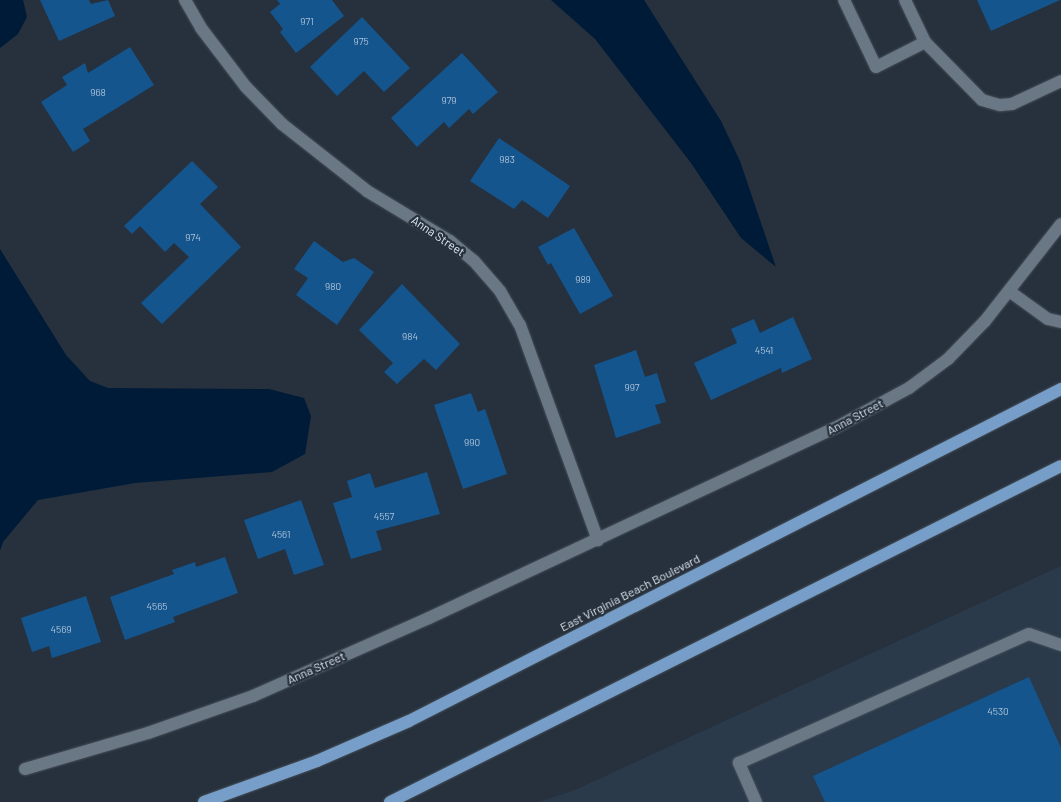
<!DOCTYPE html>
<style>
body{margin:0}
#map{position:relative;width:1061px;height:802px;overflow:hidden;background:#26313d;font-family:Barlow,sans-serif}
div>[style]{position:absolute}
.built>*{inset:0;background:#2a3a4b}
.water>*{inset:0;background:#001b38}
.building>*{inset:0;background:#14558e}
.roads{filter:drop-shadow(0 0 1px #464f59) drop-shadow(0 0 1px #464f59)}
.minor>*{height:12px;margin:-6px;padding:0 6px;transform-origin:6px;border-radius:6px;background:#6a7785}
.major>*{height:12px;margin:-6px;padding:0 6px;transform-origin:6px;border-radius:6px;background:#769ec8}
span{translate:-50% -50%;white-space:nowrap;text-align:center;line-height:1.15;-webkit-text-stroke:4.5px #26313d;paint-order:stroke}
.number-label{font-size:10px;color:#aec3d8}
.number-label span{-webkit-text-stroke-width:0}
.street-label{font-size:12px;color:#e1e8f0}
</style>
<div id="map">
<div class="built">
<i style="clip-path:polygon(1061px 566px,1061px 802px,539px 802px,575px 790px)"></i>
</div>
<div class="water">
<i style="clip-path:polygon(0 0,23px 0,27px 17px,18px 34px,0 48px)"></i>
<i style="clip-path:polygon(551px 0,644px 0,721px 121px,740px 161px,776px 267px,741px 238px,691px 163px,595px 39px)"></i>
<i style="clip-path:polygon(0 249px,66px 355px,90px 381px,108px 388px,269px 389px,304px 398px,311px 416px,305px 454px,272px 472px,135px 483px,38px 500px,3px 542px,0 551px)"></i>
</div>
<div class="building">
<i style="clip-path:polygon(40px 0,89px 0,91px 4px,108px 0,115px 16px,59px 41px)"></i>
<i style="clip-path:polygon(277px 0,332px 0,344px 16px,296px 53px,280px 32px,283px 29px,270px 12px,280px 4px)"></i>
<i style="clip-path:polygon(977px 0,1060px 0,991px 31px)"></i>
<i style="clip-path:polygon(362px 17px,410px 68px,384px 92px,364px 71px,337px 96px,310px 67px)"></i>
<i style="clip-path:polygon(130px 47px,154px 85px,83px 129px,90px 141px,73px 152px,41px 102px,67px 85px,62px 77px,85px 63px,88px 73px)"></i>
<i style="clip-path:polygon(462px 53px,498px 92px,473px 114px,469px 109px,449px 128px,444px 122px,417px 147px,391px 118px)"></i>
<i style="clip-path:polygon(499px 138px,570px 186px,548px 218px,522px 200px,514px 209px,470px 181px)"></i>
<i style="clip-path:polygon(192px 161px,218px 187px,200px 204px,241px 247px,162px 324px,141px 303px,189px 257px,174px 243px,165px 252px,140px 226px,132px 234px,124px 226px)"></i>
<i style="clip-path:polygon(574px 228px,613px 296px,580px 314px,551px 263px,548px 265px,538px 247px)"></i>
<i style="clip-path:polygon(314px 241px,343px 262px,354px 258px,374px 272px,337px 325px,296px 295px,308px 278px,294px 269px)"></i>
<i style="clip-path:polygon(402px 284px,460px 344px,436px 370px,424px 359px,397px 384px,384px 372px,393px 363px,359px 330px)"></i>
<i style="clip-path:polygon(793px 317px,812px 359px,782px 373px,781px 368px,711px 400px,694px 363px,737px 343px,731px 329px,754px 319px,760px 333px)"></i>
<i style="clip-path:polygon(636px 350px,645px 377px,657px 373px,666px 402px,655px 405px,661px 423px,616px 438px,594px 365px)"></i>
<i style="clip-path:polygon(471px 393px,478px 412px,485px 409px,507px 474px,463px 489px,434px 405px)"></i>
<i style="clip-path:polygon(427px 472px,440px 514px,376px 531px,382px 550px,351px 559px,333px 503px,352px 497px,347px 481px,370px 473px,375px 488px)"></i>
<i style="clip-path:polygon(301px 500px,324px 565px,294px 575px,285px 549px,258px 559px,244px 520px)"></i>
<i style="clip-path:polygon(225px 557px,238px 593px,173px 617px,175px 622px,125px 640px,110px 597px,174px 574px,172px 570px,195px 562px,196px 567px)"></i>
<i style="clip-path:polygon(86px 596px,101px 642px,52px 658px,49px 646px,32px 652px,21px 618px)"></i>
<i style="clip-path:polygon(1029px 677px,1061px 748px,1061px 802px,825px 802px,813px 776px)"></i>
</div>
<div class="roads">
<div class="minor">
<i style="left:185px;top:0;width:32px;rotate:60deg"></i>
<i style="left:201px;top:28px;width:74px;rotate:52.7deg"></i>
<i style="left:246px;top:87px;width:52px;rotate:45.8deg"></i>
<i style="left:282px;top:124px;width:108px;rotate:38.2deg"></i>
<i style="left:367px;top:191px;width:97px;rotate:31.1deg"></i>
<i style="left:450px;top:241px;width:31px;rotate:40deg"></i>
<i style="left:474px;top:261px;width:40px;rotate:49deg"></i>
<i style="left:500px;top:291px;width:39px;rotate:60deg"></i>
<i style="left:520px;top:325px;width:229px;rotate:70.1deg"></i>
<i style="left:844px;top:0;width:74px;rotate:64.5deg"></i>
<i style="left:876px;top:67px;width:55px;rotate:-27deg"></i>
<i style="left:905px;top:0;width:47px;rotate:64.5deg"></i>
<i style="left:925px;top:42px;width:81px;rotate:45.5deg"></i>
<i style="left:982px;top:100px;width:19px;rotate:16deg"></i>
<i style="left:1000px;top:105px;width:12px;rotate:-5deg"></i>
<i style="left:1012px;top:104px;width:54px;rotate:-25.1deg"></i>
<i style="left:1009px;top:291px;width:48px;rotate:35.7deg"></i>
<i style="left:1048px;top:319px;width:13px;rotate:13deg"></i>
<i style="left:25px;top:769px;width:128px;rotate:-16.3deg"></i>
<i style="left:148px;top:733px;width:111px;rotate:-19.4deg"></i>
<i style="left:253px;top:696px;width:193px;rotate:-23.9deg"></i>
<i style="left:429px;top:618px;width:448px;rotate:-25.1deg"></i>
<i style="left:835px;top:428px;width:84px;rotate:-28.4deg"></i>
<i style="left:909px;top:388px;width:49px;rotate:-36.6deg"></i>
<i style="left:948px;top:359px;width:53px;rotate:-45.8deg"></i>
<i style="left:985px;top:321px;width:123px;rotate:-51.9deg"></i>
<i style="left:756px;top:802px;width:43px;rotate:-113.6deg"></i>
<i style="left:739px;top:763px;width:317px;rotate:-24deg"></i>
<i style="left:1029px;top:634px;width:34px;rotate:19deg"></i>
</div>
<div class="major">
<i style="left:204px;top:802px;width:120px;rotate:-19.9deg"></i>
<i style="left:317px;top:761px;width:100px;rotate:-23.5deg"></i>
<i style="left:409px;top:721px;width:732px;rotate:-26.99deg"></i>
<i style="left:390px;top:802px;width:750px;rotate:-26.6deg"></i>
</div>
</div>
<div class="number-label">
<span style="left:307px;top:22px">971</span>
<span style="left:361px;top:42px">975</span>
<span style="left:98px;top:93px">968</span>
<span style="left:449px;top:101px">979</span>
<span style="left:507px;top:160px">983</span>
<span style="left:193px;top:238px">974</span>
<span style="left:583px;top:280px">989</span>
<span style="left:333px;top:287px">980</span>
<span style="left:410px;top:337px">984</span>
<span style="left:764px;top:351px">4541</span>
<span style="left:632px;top:388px">997</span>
<span style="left:472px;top:443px">990</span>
<span style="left:384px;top:517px">4557</span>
<span style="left:281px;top:535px">4561</span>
<span style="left:157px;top:607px">4565</span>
<span style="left:61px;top:630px">4569</span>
<span style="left:998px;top:712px">4530</span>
</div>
<div class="street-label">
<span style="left:438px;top:236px;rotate:34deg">Anna Street</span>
<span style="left:855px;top:417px;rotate:-28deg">Anna Street</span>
<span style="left:630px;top:593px;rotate:-27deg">East Virginia Beach Boulevard</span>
<span style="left:316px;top:668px;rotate:-24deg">Anna Street</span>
</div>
</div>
